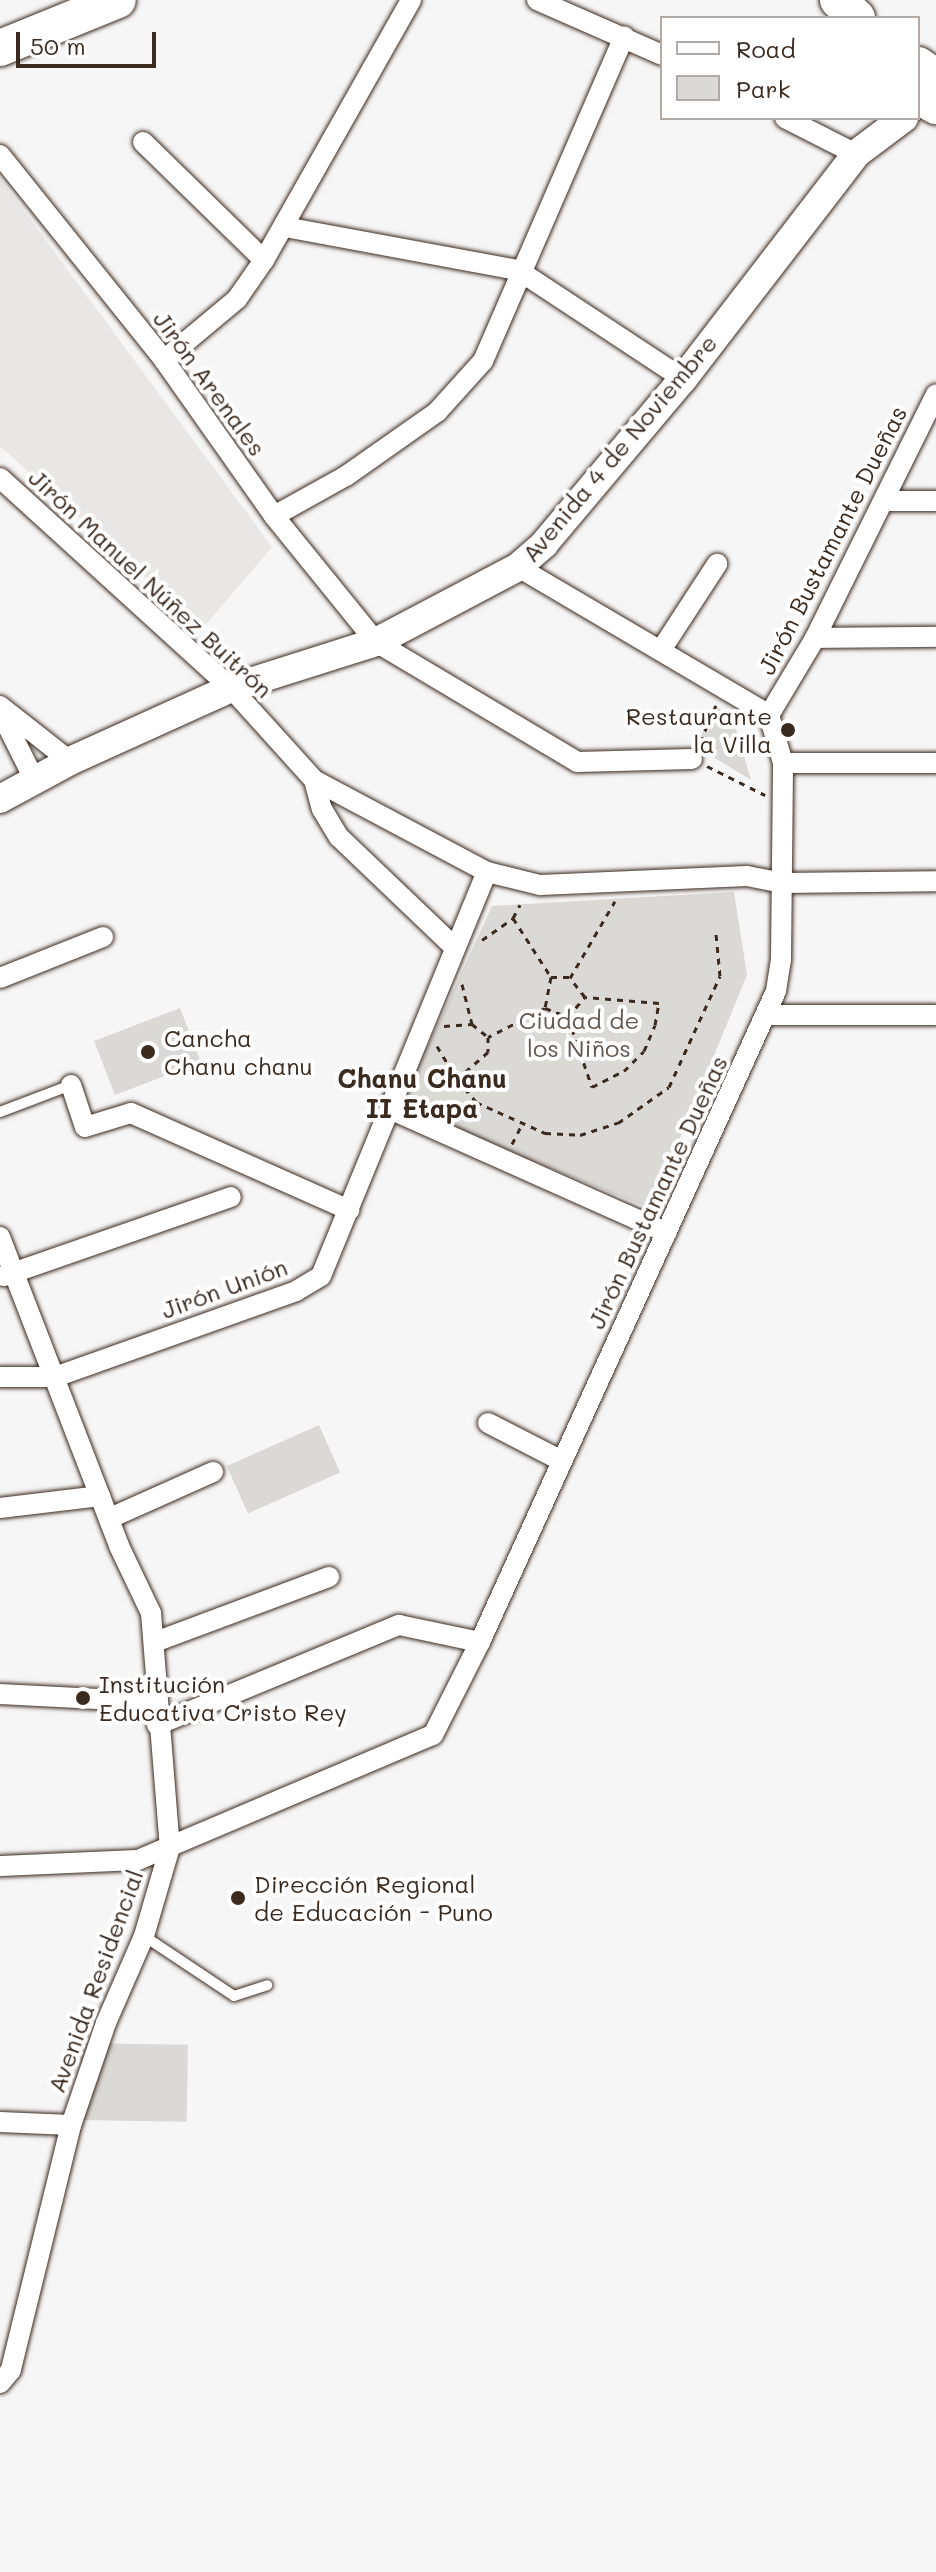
<!DOCTYPE html>
<meta charset="utf-8">
<style>
body{margin:0}
#map{position:relative;width:936px;height:2572px;overflow:hidden;background:#f7f6f6;font-family:Mali,sans-serif}
div>[style]{position:absolute}
.built>*{inset:0;background:#e9e7e6}
.green>*{inset:0;background:#dbd9d6;transform-origin:0 0}
.path>*{height:3px;margin-top:-1.5px;transform-origin:0;background:repeating-linear-gradient(90deg,#3b2a1e 0 6px,transparent 0 12px)}
.roads{filter:drop-shadow(0 0 2px #3b2a1e) drop-shadow(0 0 2px #3b2a1e)}
.lane>*{height:10px;margin:-5px;padding:0 5px;transform-origin:5px;border-radius:5px;background:#fff}
.street>*{height:20px;margin:-10px;padding:0 10px;transform-origin:10px;border-radius:10px;background:#fff}
.secondary>*{height:28px;margin:-14px;padding:0 14px;transform-origin:14px;border-radius:14px;background:#fff}
.highway>*{height:36px;margin:-18px;padding:0 18px;transform-origin:18px;border-radius:18px;background:#fff}
.dots>*{width:22px;height:22px;translate:-50% -50%;box-sizing:border-box;border:4px solid #fff;border-radius:50%}
span{translate:-50% -50%;white-space:nowrap;text-align:center;line-height:1.15;-webkit-text-stroke:8px #fff;paint-order:stroke}
.street-label{font-size:24px;color:#3b2a1e}
.poi-label{font-size:24px;color:#3b2a1e}
.right{translate:-100% -50%;text-align:right}
.left{translate:0 -50%;text-align:left}
.park-label{font-size:24px;color:#63564c}
.neighbourhood-label{font-size:26px;color:#3b2a1e;font-weight:700}
.legend{position:absolute;left:660px;top:16px;width:260px;height:104px;box-sizing:border-box;background:#fff;border:2px solid #b1aaa5;margin:0;padding:10px 14px;list-style:none;font-size:24px;color:#3b2a1e}
.legend li{display:flex;align-items:center;gap:16px;height:40px}
.legend b{width:40px;border:2px solid #b1aaa5}
.scale{position:absolute;left:16px;top:32px;width:140px;height:36px;box-sizing:border-box;border:4px solid #3b2a1e;border-top:0;padding-left:10px;font-size:24px;line-height:28px;white-space:nowrap;color:#3b2a1e;-webkit-text-stroke:6px #fff;paint-order:stroke}
</style>
<div id="map">
<div class="built">
<i style="clip-path:polygon(0 178px,272px 547px,202px 629px,0 446px)"></i>
</div>
<div class="green">
<i style="clip-path:polygon(718px 707px,735px 725px,751px 780px,695px 746px)"></i>
<i style="clip-path:polygon(734px 892px,747px 975px,651px 1209px,400px 1107px,492px 906px)"></i>
<i style="left:180px;top:1008px;width:58px;height:92px;rotate:69deg"></i>
<i style="left:319px;top:1425px;width:52px;height:101px;rotate:66deg"></i>
<i style="left:81px;top:2043px;width:107px;height:77px;rotate:1deg"></i>
</div>
<div class="path">
<i style="left:700px;top:742px;width:40px;rotate:-66.6deg"></i>
<i style="left:707px;top:766px;width:65px;rotate:26.6deg"></i>
<i style="left:513px;top:918px;width:15px;rotate:-62deg"></i>
<i style="left:482px;top:940px;width:38px;rotate:-35deg"></i>
<i style="left:513px;top:918px;width:70px;rotate:57.2deg"></i>
<i style="left:569px;top:977px;width:18px;rotate:180deg"></i>
<i style="left:551px;top:977px;width:32px;rotate:101deg"></i>
<i style="left:545px;top:1008px;width:25px;rotate:21deg"></i>
<i style="left:568px;top:1017px;width:26px;rotate:-50deg"></i>
<i style="left:462px;top:984px;width:41px;rotate:76deg"></i>
<i style="left:472px;top:1024px;width:21px;rotate:39deg"></i>
<i style="left:545px;top:1008px;width:64px;rotate:153deg"></i>
<i style="left:488px;top:1037px;width:15px;rotate:90deg"></i>
<i style="left:488px;top:1052px;width:41px;rotate:138.9deg"></i>
<i style="left:457px;top:1079px;width:30px;rotate:50deg"></i>
<i style="left:476px;top:1102px;width:76px;rotate:24.2deg"></i>
<i style="left:545px;top:1133px;width:35px;rotate:3deg"></i>
<i style="left:580px;top:1135px;width:40px;rotate:-18deg"></i>
<i style="left:618px;top:1123px;width:62px;rotate:-35.2deg"></i>
<i style="left:669px;top:1087px;width:122px;rotate:-65.3deg"></i>
<i style="left:720px;top:976px;width:42px;rotate:-95.4deg"></i>
<i style="left:568px;top:1017px;width:74px;rotate:71.1deg"></i>
<i style="left:592px;top:1087px;width:36px;rotate:-27deg"></i>
<i style="left:624px;top:1071px;width:28px;rotate:-45deg"></i>
<i style="left:644px;top:1051px;width:28px;rotate:-67deg"></i>
<i style="left:655px;top:1025px;width:22px;rotate:-80deg"></i>
<i style="left:659px;top:1003px;width:74px;rotate:-175.4deg"></i>
<i style="left:585px;top:997px;width:24px;rotate:-128deg"></i>
<i style="left:570px;top:978px;width:89px;rotate:-59.7deg"></i>
<i style="left:444px;top:1026px;width:28px;rotate:-4deg"></i>
<i style="left:437px;top:1046px;width:39px;rotate:59deg"></i>
<i style="left:512px;top:1144px;width:20px;rotate:-63deg"></i>
</div>
<div class="roads">
<div class="lane">
<i style="left:0;top:1112px;width:76px;rotate:-20.8deg"></i>
<i style="left:144px;top:1936px;width:108px;rotate:33.7deg"></i>
<i style="left:234px;top:1996px;width:35px;rotate:-18deg"></i>
</div>
<div class="street">
<i style="left:537px;top:0;width:137px;rotate:23.7deg"></i>
<i style="left:785px;top:118px;width:80px;rotate:26.9deg"></i>
<i style="left:143px;top:142px;width:169px;rotate:44.3deg"></i>
<i style="left:0;top:155px;width:263px;rotate:51.3deg"></i>
<i style="left:164px;top:360px;width:191px;rotate:54.8deg"></i>
<i style="left:274px;top:516px;width:162px;rotate:51deg"></i>
<i style="left:376px;top:642px;width:234px;rotate:30.8deg"></i>
<i style="left:577px;top:762px;width:115px;rotate:-1.5deg"></i>
<i style="left:285px;top:227px;width:237px;rotate:10.5deg"></i>
<i style="left:518px;top:270px;width:198px;rotate:33.4deg"></i>
<i style="left:164px;top:360px;width:95px;rotate:-39.9deg"></i>
<i style="left:237px;top:299px;width:47px;rotate:-55.3deg"></i>
<i style="left:264px;top:260px;width:299px;rotate:-60.5deg"></i>
<i style="left:0;top:478px;width:312px;rotate:42.3deg"></i>
<i style="left:231px;top:688px;width:124px;rotate:47.9deg"></i>
<i style="left:314px;top:780px;width:196px;rotate:28deg"></i>
<i style="left:487px;top:872px;width:55px;rotate:13.8deg"></i>
<i style="left:540px;top:885px;width:207px;rotate:-2.5deg"></i>
<i style="left:747px;top:876px;width:37px;rotate:11deg"></i>
<i style="left:783px;top:883px;width:153px;rotate:-0.7deg"></i>
<i style="left:884px;top:501px;width:52px"></i>
<i style="left:274px;top:516px;width:82px;rotate:-29.1deg"></i>
<i style="left:346px;top:476px;width:111px;rotate:-35.1deg"></i>
<i style="left:437px;top:412px;width:69px;rotate:-48deg"></i>
<i style="left:483px;top:361px;width:354px;rotate:-66.5deg"></i>
<i style="left:518px;top:567px;width:291px;rotate:30.5deg"></i>
<i style="left:815px;top:638px;width:121px;rotate:-0.5deg"></i>
<i style="left:661px;top:650px;width:103px;rotate:-56.9deg"></i>
<i style="left:0;top:706px;width:89px;rotate:38.2deg"></i>
<i style="left:0;top:711px;width:76px;rotate:63.4deg"></i>
<i style="left:783px;top:763px;width:153px"></i>
<i style="left:314px;top:780px;width:30px;rotate:75deg"></i>
<i style="left:322px;top:809px;width:33px;rotate:59deg"></i>
<i style="left:339px;top:837px;width:159px;rotate:43.7deg"></i>
<i style="left:0;top:978px;width:111px;rotate:-21.7deg"></i>
<i style="left:767px;top:1015px;width:169px"></i>
<i style="left:71px;top:1085px;width:44px;rotate:71.6deg"></i>
<i style="left:85px;top:1127px;width:48px;rotate:-16.9deg"></i>
<i style="left:131px;top:1113px;width:239px;rotate:24deg"></i>
<i style="left:390px;top:1109px;width:303px;rotate:24.1deg"></i>
<i style="left:0;top:1237px;width:331px;rotate:68.9deg"></i>
<i style="left:119px;top:1546px;width:74px;rotate:64.5deg"></i>
<i style="left:151px;top:1613px;width:235px;rotate:85.4deg"></i>
<i style="left:170px;top:1847px;width:93px;rotate:106.3deg"></i>
<i style="left:144px;top:1936px;width:95px;rotate:113.6deg"></i>
<i style="left:106px;top:2023px;width:108px;rotate:108.9deg"></i>
<i style="left:71px;top:2125px;width:252px;rotate:103.8deg"></i>
<i style="left:11px;top:2370px;width:17px;rotate:130deg"></i>
<i style="left:4px;top:1276px;width:240px;rotate:-19.2deg"></i>
<i style="left:0;top:1377px;width:55px"></i>
<i style="left:55px;top:1377px;width:256px;rotate:-19.6deg"></i>
<i style="left:296px;top:1291px;width:29px;rotate:-31deg"></i>
<i style="left:321px;top:1276px;width:437px;rotate:-67.7deg"></i>
<i style="left:488px;top:1423px;width:83px;rotate:27.2deg"></i>
<i style="left:0;top:1508px;width:101px;rotate:-6.8deg"></i>
<i style="left:110px;top:1518px;width:113px;rotate:-24.1deg"></i>
<i style="left:155px;top:1642px;width:186px;rotate:-20.5deg"></i>
<i style="left:0;top:1694px;width:156px;rotate:2.9deg"></i>
<i style="left:157px;top:1725px;width:262px;rotate:-22.5deg"></i>
<i style="left:399px;top:1625px;width:83px;rotate:11.9deg"></i>
<i style="left:0;top:1866px;width:138px;rotate:-2.5deg"></i>
<i style="left:138px;top:1860px;width:320px;rotate:-23deg"></i>
<i style="left:433px;top:1735px;width:104px;rotate:-63.2deg"></i>
<i style="left:480px;top:1642px;width:715px;rotate:-65.55deg"></i>
<i style="left:776px;top:991px;width:32px;rotate:-81deg"></i>
<i style="left:781px;top:959px;width:196px;rotate:-89.4deg"></i>
<i style="left:783px;top:763px;width:50px;rotate:-106.3deg"></i>
<i style="left:769px;top:715px;width:90px;rotate:-59.1deg"></i>
<i style="left:815px;top:638px;width:272px;rotate:-63.6deg"></i>
<i style="left:0;top:2122px;width:71px;rotate:2.4deg"></i>
</div>
<div class="secondary">
<i style="left:0;top:799px;width:80px;rotate:-28.5deg"></i>
<i style="left:70px;top:761px;width:177px;rotate:-24.4deg"></i>
<i style="left:231px;top:688px;width:152px;rotate:-17.6deg"></i>
<i style="left:376px;top:642px;width:161px;rotate:-27.8deg"></i>
<i style="left:518px;top:567px;width:35px;rotate:-41deg"></i>
<i style="left:544px;top:544px;width:216px;rotate:-49.9deg"></i>
<i style="left:683px;top:379px;width:284px;rotate:-52.4deg"></i>
<i style="left:856px;top:154px;width:60px;rotate:-36.9deg"></i>
</div>
<div class="highway">
<i style="left:838px;top:0;width:26px;rotate:43deg"></i>
<i style="left:0;top:48px;width:127px;rotate:-22.1deg"></i>
<i style="left:918px;top:65px;width:22px;rotate:34deg"></i>
<i style="left:918px;top:96px;width:21px;rotate:29deg"></i>
</div>
</div>
<div class="dots">
<i style="left:788px;top:730px;background:#3b2a1e"></i>
<i style="left:148px;top:1052px;background:#3b2a1e"></i>
<i style="left:83px;top:1698px;background:#3b2a1e"></i>
<i style="left:238px;top:1898px;background:#3b2a1e"></i>
</div>
<div class="street-label">
<span style="left:210px;top:383px;rotate:54deg">Jirón Arenales</span>
<span style="left:619px;top:448px;rotate:-50deg">Avenida 4 de Noviembre</span>
<span style="left:832px;top:540px;rotate:-63deg">Jirón Bustamante Dueñas</span>
<span style="left:151px;top:583px;rotate:43deg">Jirón Manuel Núñez Buitrón</span>
<span style="left:657px;top:1192px;rotate:-65deg">Jirón Bustamante Dueñas</span>
<span style="left:224px;top:1288px;rotate:-20deg">Jirón Unión</span>
<span style="left:95px;top:1981px;rotate:-70deg">Avenida Residencial</span>
</div>
<div class="poi-label">
<span class="right" style="left:772px;top:730px">Restaurante<br>la Villa</span>
<span class="left" style="left:164px;top:1052px">Cancha<br>Chanu chanu</span>
<span class="left" style="left:99px;top:1698px">Institución<br>Educativa Cristo Rey</span>
<span class="left" style="left:254px;top:1898px">Dirección Regional<br>de Educación - Puno</span>
</div>
<div class="park-label">
<span style="left:579px;top:1034px">Ciudad de<br>los Niños</span>
</div>
<div class="neighbourhood-label">
<span style="left:422px;top:1094px">Chanu Chanu<br>II Etapa</span>
</div>
<ul class="legend">
<li><b style="height:10px;background:#fff"></b>Road</li>
<li><b style="height:22px;background:#dbd9d6"></b>Park</li>
</ul>
<div class="scale">50 m</div>
</div>
